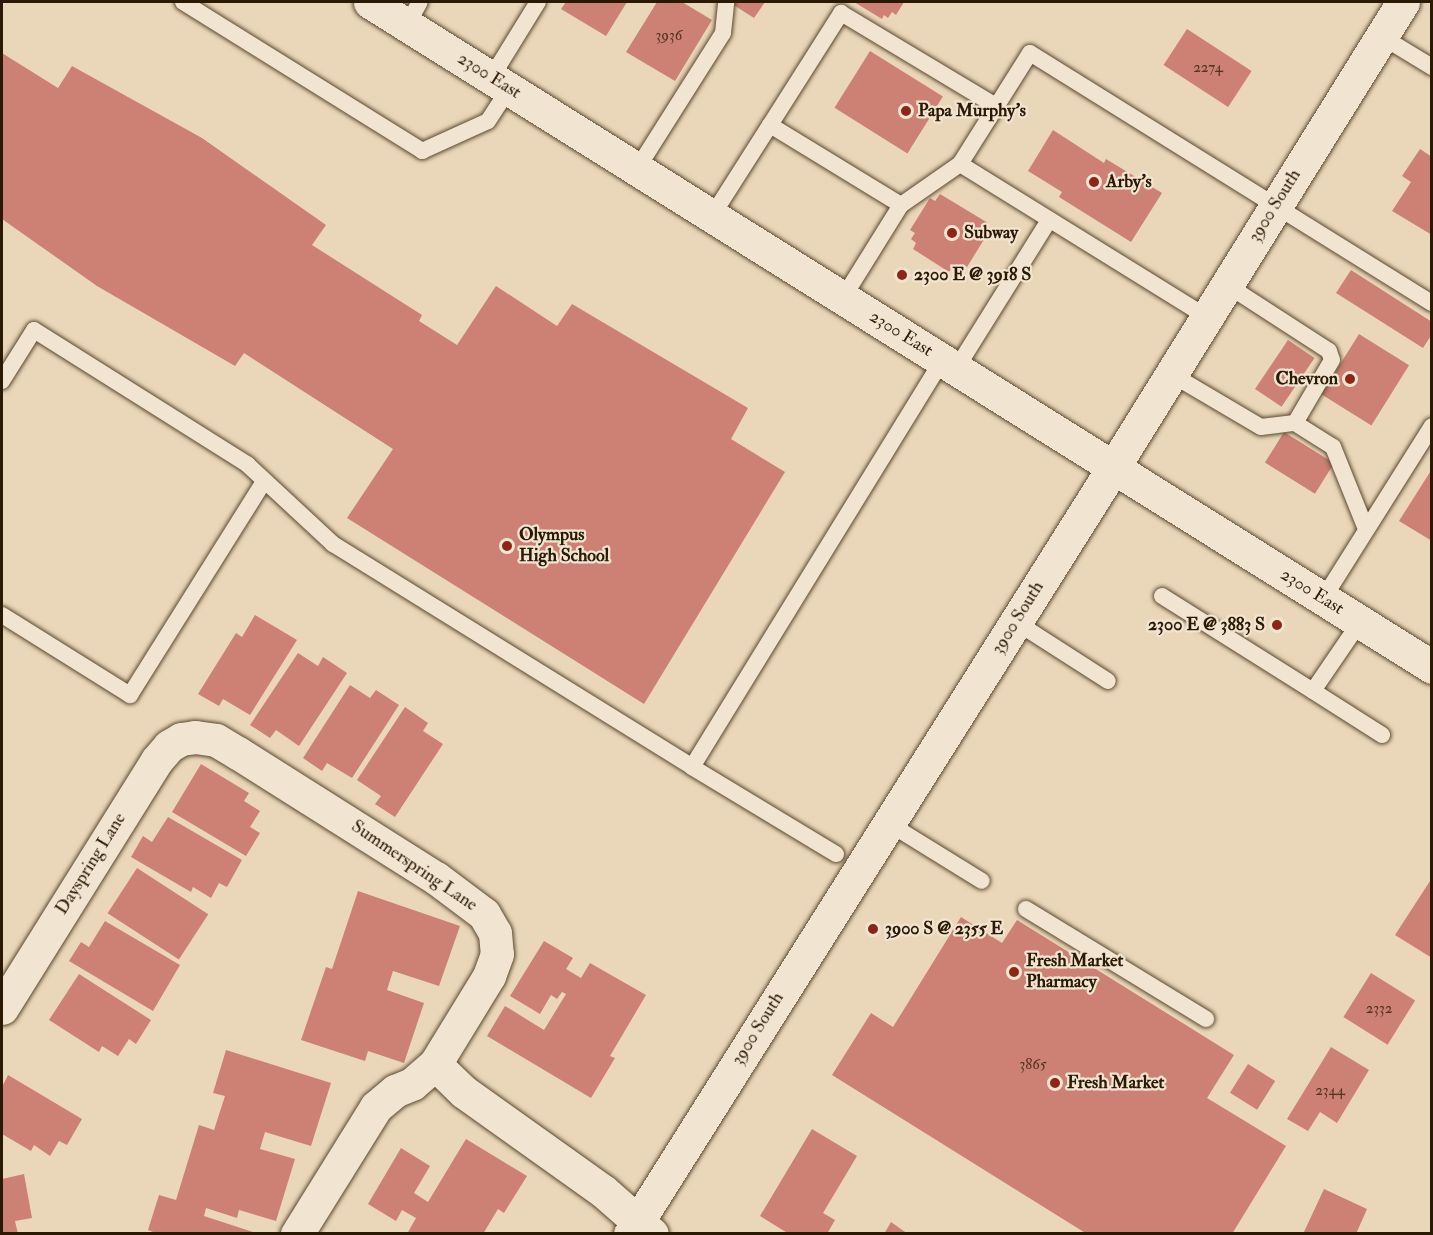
<!DOCTYPE html>
<style>
body{margin:0}
#map{position:relative;width:1433px;height:1235px;overflow:hidden;background:#ead7b9;font-family:"IM FELL Double Pica",serif}
div>[style]{position:absolute}
.building>*{inset:0;background:#cd8074;transform-origin:0 0}
.roads{filter:drop-shadow(0 0 2px #5a4830) drop-shadow(0 0 2px #5a4830)}
.lane>*{height:16px;margin:-8px;padding:0 8px;transform-origin:8px;border-radius:8px;background:#f1e5d2}
.street>*{height:33px;margin:-16.5px;padding:0 16.5px;transform-origin:16.5px;border-radius:16.5px;background:#f1e5d2}
.secondary>*{height:33px;margin:-16.5px;padding:0 16.5px;transform-origin:16.5px;border-radius:16.5px;background:#f1e5d2}
.dots>*{width:16px;height:16px;translate:-50% -50%;box-sizing:border-box;border:3px solid #f1e5d2;border-radius:50%}
span{translate:-50% -50%;white-space:nowrap;text-align:center;line-height:1.15;-webkit-text-stroke:4.5px #f1e5d2;paint-order:stroke}
.number-label{font-size:15px;color:#53331f}
.number-label span{-webkit-text-stroke-width:0}
.street-label{font-size:18px;color:#2a1903}
.poi-label{font-size:18px;color:#2a1903;font-weight:700}
.left{translate:0 -50%;text-align:left}
.right{translate:-100% -50%;text-align:right}
.frame{position:absolute;inset:0;border:3px solid #2a1903;pointer-events:none}
</style>
<div id="map">
<div class="building">
<i style="clip-path:polygon(566px 2px,627px 2px,606px 36px,561px 9px)"></i>
<i style="clip-path:polygon(657px 2px,682px 2px,712px 20px,675px 81px,626px 52px)"></i>
<i style="clip-path:polygon(729px 2px,765px 2px,754px 18px)"></i>
<i style="clip-path:polygon(854px 2px,904px 2px,896px 15px,892px 12px,888px 18px,884px 15px,882px 19px)"></i>
<i style="left:1187px;top:29px;width:77px;height:43px;rotate:33deg"></i>
<i style="left:870px;top:51px;width:86px;height:67px;rotate:32deg"></i>
<i style="clip-path:polygon(2px 53px,58px 88px,72px 66px,202px 138px,326px 225px,312px 245px,422px 315px,419px 321px,457px 345px,496px 286px,557px 326px,572px 304px,748px 408px,731px 439px,785px 472px,644px 704px,347px 518px,393px 449px,244px 353px,235px 366px,97px 286px,2px 219px)"></i>
<i style="clip-path:polygon(1053px 130px,1104px 163px,1106px 159px,1162px 193px,1131px 242px,1059px 197px,1062px 192px,1028px 171px)"></i>
<i style="clip-path:polygon(1420px 149px,1432px 157px,1432px 235px,1392px 211px,1411px 182px,1402px 176px)"></i>
<i style="clip-path:polygon(940px 194px,988px 223px,984px 230px,988px 233px,967px 267px,962px 264px,958px 271px,952px 267px,949px 272px,913px 249px,916px 243px,911px 239px,915px 233px,910px 230px,930px 198px,935px 201px)"></i>
<i style="clip-path:polygon(1351px 270px,1432px 322px,1432px 334px,1423px 348px,1336px 293px)"></i>
<i style="left:1359px;top:334px;width:59px;height:71px;rotate:32deg"></i>
<i style="left:1288px;top:340px;width:32px;height:59px;rotate:34deg"></i>
<i style="left:1284px;top:432px;width:59px;height:36px;rotate:32deg"></i>
<i style="clip-path:polygon(1432px 469px,1432px 541px,1399px 521px)"></i>
<i style="clip-path:polygon(255px 615px,297px 640px,250px 715px,223px 699px,219px 706px,198px 694px,236px 633px,242px 637px)"></i>
<i style="clip-path:polygon(298px 653px,318px 666px,323px 657px,347px 673px,299px 746px,276px 730px,270px 738px,250px 725px)"></i>
<i style="clip-path:polygon(350px 685px,370px 698px,376px 690px,399px 705px,352px 778px,327px 763px,322px 771px,303px 758px)"></i>
<i style="clip-path:polygon(405px 707px,428px 723px,423px 731px,443px 744px,395px 817px,375px 804px,381px 796px,357px 780px)"></i>
<i style="clip-path:polygon(201px 764px,249px 793px,244px 801px,260px 811px,250px 827px,260px 833px,246px 856px,172px 812px)"></i>
<i style="clip-path:polygon(168px 817px,242px 860px,227px 887px,219px 883px,211px 898px,193px 887px,191px 892px,131px 857px,143px 836px,152px 842px)"></i>
<i style="left:137px;top:868px;width:85px;height:54px;rotate:33deg"></i>
<i style="clip-path:polygon(1432px 878px,1432px 958px,1395px 935px)"></i>
<i style="clip-path:polygon(358px 891px,460px 926px,439px 986px,393px 971px,387px 990px,424px 1003px,404px 1063px,368px 1051px,365px 1061px,301px 1040px,326px 967px,332px 969px)"></i>
<i style="clip-path:polygon(961px 917px,1002px 943px,1017px 920px,1234px 1055px,1207px 1098px,1286px 1146px,1232px 1234px,1087px 1234px,832px 1075px,871px 1013px,893px 1027px)"></i>
<i style="clip-path:polygon(105px 921px,180px 965px,153px 1011px,69px 961px,81px 942px,89px 947px)"></i>
<i style="clip-path:polygon(544px 941px,573px 958px,566px 969px,581px 978px,590px 963px,646px 995px,610px 1056px,615px 1058px,591px 1098px,487px 1036px,505px 1006px,544px 1030px,566px 994px,562px 992px,557px 999px,551px 995px,540px 1014px,510px 996px)"></i>
<i style="left:1371px;top:973px;width:52px;height:52px;rotate:32deg"></i>
<i style="clip-path:polygon(79px 974px,151px 1020px,136px 1044px,129px 1039px,118px 1056px,102px 1046px,99px 1052px,49px 1020px)"></i>
<i style="clip-path:polygon(1331px 1047px,1369px 1070px,1337px 1123px,1320px 1112px,1308px 1131px,1287px 1119px)"></i>
<i style="clip-path:polygon(226px 1050px,331px 1083px,311px 1146px,265px 1132px,260px 1149px,295px 1159px,276px 1221px,239px 1210px,237px 1218px,206px 1208px,204px 1216px,259px 1234px,158px 1234px,148px 1230px,159px 1195px,176px 1200px,199px 1125px,214px 1130px,225px 1096px,213px 1093px)"></i>
<i style="left:1248px;top:1064px;width:32px;height:34px;rotate:32deg"></i>
<i style="clip-path:polygon(8px 1075px,82px 1119px,67px 1145px,59px 1141px,50px 1156px,34px 1145px,31px 1151px,2px 1134px,2px 1087px)"></i>
<i style="clip-path:polygon(812px 1129px,857px 1156px,823px 1213px,835px 1220px,827px 1234px,789px 1234px,760px 1216px)"></i>
<i style="clip-path:polygon(466px 1139px,527px 1176px,504px 1213px,498px 1209px,483px 1234px,407px 1234px,416px 1218px,402px 1210px,396px 1221px,368px 1204px,401px 1148px,430px 1166px,414px 1193px,428px 1202px)"></i>
<i style="clip-path:polygon(24px 1174px,32px 1218px,15px 1221px,18px 1234px,2px 1234px,2px 1179px)"></i>
<i style="clip-path:polygon(1324px 1189px,1367px 1209px,1356px 1234px,1303px 1234px)"></i>
<i style="clip-path:polygon(891px 1222px,908px 1234px,884px 1234px)"></i>
</div>
<div class="roads">
<div class="lane">
<i style="left:183px;top:2px;width:282px;rotate:31.9deg"></i>
<i style="left:422px;top:151px;width:72px;rotate:-24.4deg"></i>
<i style="left:488px;top:121px;width:38px;rotate:-57deg"></i>
<i style="left:407px;top:25px;width:26px;rotate:-61deg"></i>
<i style="left:1381px;top:36px;width:60px;rotate:31.3deg"></i>
<i style="left:491px;top:78px;width:89px;rotate:-58.3deg"></i>
<i style="left:770px;top:125px;width:133px;rotate:-57.6deg"></i>
<i style="left:841px;top:13px;width:181px;rotate:31deg"></i>
<i style="left:960px;top:164px;width:291px;rotate:31.8deg"></i>
<i style="left:637px;top:169px;width:161px;rotate:-57.7deg"></i>
<i style="left:723px;top:33px;width:31px;rotate:-84deg"></i>
<i style="left:712px;top:216px;width:108px;rotate:-57.5deg"></i>
<i style="left:770px;top:125px;width:153px;rotate:31.4deg"></i>
<i style="left:1227px;top:285px;width:121px;rotate:32.9deg"></i>
<i style="left:1329px;top:351px;width:9px;rotate:72deg"></i>
<i style="left:1332px;top:360px;width:73px;rotate:120.4deg"></i>
<i style="left:843px;top:298px;width:110px;rotate:-58.1deg"></i>
<i style="left:901px;top:205px;width:72px;rotate:-34.8deg"></i>
<i style="left:960px;top:164px;width:131px;rotate:-57.8deg"></i>
<i style="left:1030px;top:53px;width:473px;rotate:31.9deg"></i>
<i style="left:956px;top:369px;width:176px;rotate:-58deg"></i>
<i style="left:1171px;top:374px;width:104px;rotate:30.5deg"></i>
<i style="left:1261px;top:427px;width:34px;rotate:-7deg"></i>
<i style="left:1295px;top:423px;width:45px;rotate:32.3deg"></i>
<i style="left:1333px;top:447px;width:88px;rotate:68.1deg"></i>
<i style="left:2px;top:381px;width:60px;rotate:-57.9deg"></i>
<i style="left:34px;top:330px;width:253px;rotate:32.2deg"></i>
<i style="left:248px;top:465px;width:116px;rotate:42.9deg"></i>
<i style="left:333px;top:544px;width:423px;rotate:31.8deg"></i>
<i style="left:1162px;top:596px;width:178px;rotate:32.2deg"></i>
<i style="left:1323px;top:599px;width:204px;rotate:-57.8deg"></i>
<i style="left:2px;top:615px;width:151px;rotate:32deg"></i>
<i style="left:130px;top:695px;width:252px;rotate:-57.9deg"></i>
<i style="left:1016px;top:622px;width:109px;rotate:32.7deg"></i>
<i style="left:1360px;top:622px;width:83px;rotate:124.3deg"></i>
<i style="left:1313px;top:691px;width:82px;rotate:32.5deg"></i>
<i style="left:888px;top:823px;width:110px;rotate:31.7deg"></i>
<i style="left:836px;top:854px;width:168px;rotate:-148.9deg"></i>
<i style="left:692px;top:767px;width:478px;rotate:-58.4deg"></i>
<i style="left:1026px;top:909px;width:211px;rotate:31.4deg"></i>
</div>
<div class="street">
<i style="left:2px;top:1008px;width:292px;rotate:-58deg"></i>
<i style="left:157px;top:760px;width:18px;rotate:-49deg"></i>
<i style="left:169px;top:746px;width:14px;rotate:-30deg"></i>
<i style="left:181px;top:739px;width:14px;rotate:-8deg"></i>
<i style="left:195px;top:737px;width:21px;rotate:8deg"></i>
<i style="left:216px;top:740px;width:26px;rotate:31deg"></i>
<i style="left:238px;top:753px;width:234px;rotate:32.3deg"></i>
<i style="left:436px;top:878px;width:60px;rotate:36.9deg"></i>
<i style="left:484px;top:914px;width:22px;rotate:60deg"></i>
<i style="left:495px;top:933px;width:21px;rotate:85deg"></i>
<i style="left:497px;top:954px;width:23px;rotate:110deg"></i>
<i style="left:489px;top:976px;width:103px;rotate:121.5deg"></i>
<i style="left:435px;top:1064px;width:30px;rotate:139deg"></i>
<i style="left:412px;top:1084px;width:18px;rotate:158deg"></i>
<i style="left:395px;top:1091px;width:25px;rotate:140deg"></i>
<i style="left:376px;top:1107px;width:150px;rotate:121.9deg"></i>
<i style="left:435px;top:1064px;width:40px;rotate:44deg"></i>
<i style="left:464px;top:1092px;width:171px;rotate:35.5deg"></i>
<i style="left:603px;top:1191px;width:65px;rotate:41.3deg"></i>
</div>
<div class="secondary">
<i style="left:370px;top:2px;width:1253px;rotate:32.05deg"></i>
<i style="left:630px;top:1234px;width:906px;rotate:-57.77deg"></i>
<i style="left:1113px;top:468px;width:549px;rotate:-58.11deg"></i>
</div>
</div>
<div class="dots">
<i style="left:906px;top:111px;background:#8f2418"></i>
<i style="left:1094px;top:182px;background:#8f2418"></i>
<i style="left:952px;top:233px;background:#8f2418"></i>
<i style="left:902px;top:275px;background:#8f2418"></i>
<i style="left:1350px;top:379px;background:#8f2418"></i>
<i style="left:507px;top:546px;background:#8f2418"></i>
<i style="left:1277px;top:625px;background:#8f2418"></i>
<i style="left:873px;top:929px;background:#8f2418"></i>
<i style="left:1014px;top:972px;background:#8f2418"></i>
<i style="left:1055px;top:1083px;background:#8f2418"></i>
</div>
<div class="number-label">
<span style="left:669px;top:36px">3936</span>
<span style="left:1208px;top:68px">2274</span>
<span style="left:1379px;top:1009px">2332</span>
<span style="left:1033px;top:1065px">3865</span>
<span style="left:1330px;top:1091px">2344</span>
</div>
<div class="street-label">
<span style="left:489px;top:76px;rotate:32deg">2300 East</span>
<span style="left:1275px;top:206px;rotate:-58deg">3900 South</span>
<span style="left:901px;top:334px;rotate:32deg">2300 East</span>
<span style="left:1312px;top:592px;rotate:32deg">2300 East</span>
<span style="left:1018px;top:618px;rotate:-58deg">3900 South</span>
<span style="left:91px;top:864px;rotate:-58deg">Dayspring Lane</span>
<span style="left:414px;top:866px;rotate:34deg">Summerspring Lane</span>
<span style="left:758px;top:1029px;rotate:-58deg">3900 South</span>
</div>
<div class="poi-label">
<span class="left" style="left:918px;top:111px">Papa Murphy's</span>
<span class="left" style="left:1106px;top:182px">Arby's</span>
<span class="left" style="left:964px;top:233px">Subway</span>
<span class="left" style="left:914px;top:275px">2300 E @ 3918 S</span>
<span class="right" style="left:1338px;top:379px">Chevron</span>
<span class="left" style="left:519px;top:546px">Olympus<br>High School</span>
<span class="right" style="left:1265px;top:625px">2300 E @ 3883 S</span>
<span class="left" style="left:885px;top:929px">3900 S @ 2355 E</span>
<span class="left" style="left:1026px;top:972px">Fresh Market<br>Pharmacy</span>
<span class="left" style="left:1067px;top:1083px">Fresh Market</span>
</div>
<div class="frame"></div>
</div>
